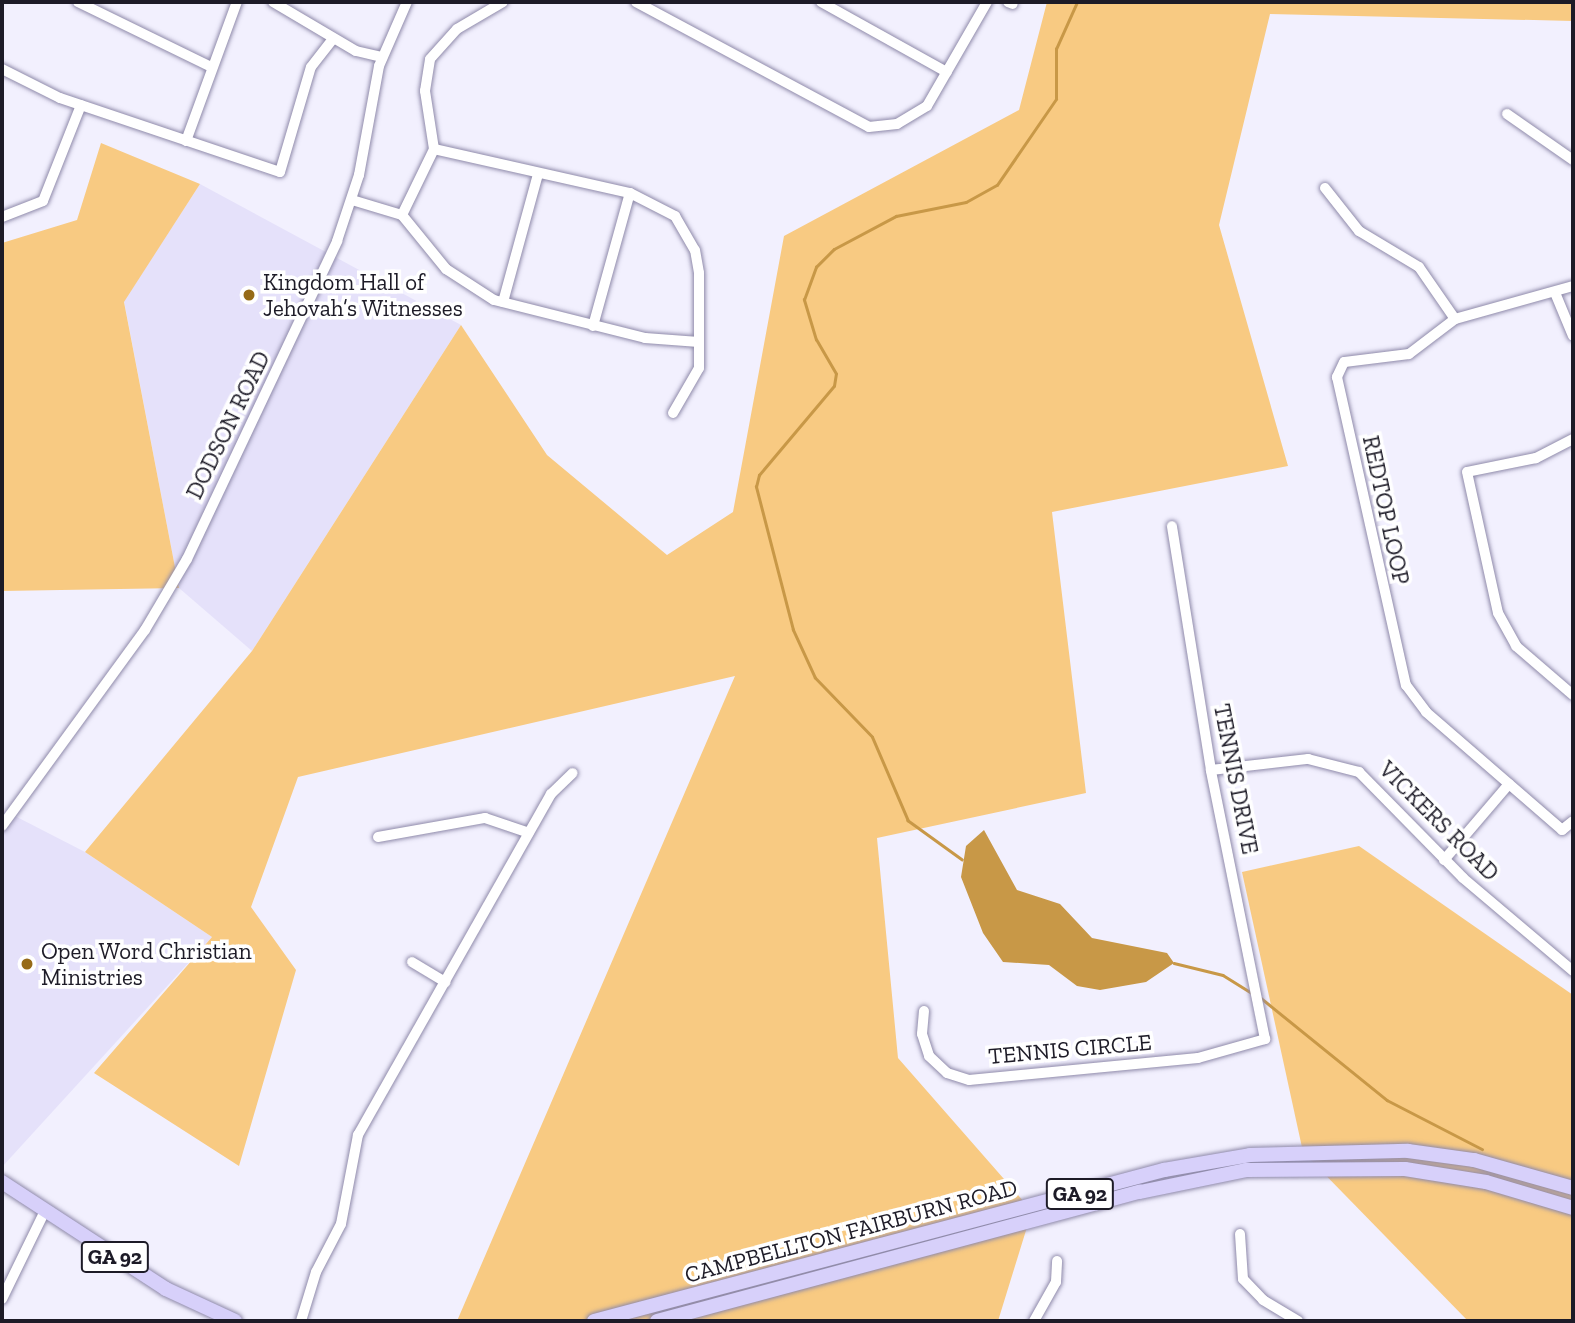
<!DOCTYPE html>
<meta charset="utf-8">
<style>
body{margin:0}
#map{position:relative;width:1575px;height:1323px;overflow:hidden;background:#f2f0fe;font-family:"Zilla Slab",serif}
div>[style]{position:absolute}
.built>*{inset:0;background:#e5e1fa}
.green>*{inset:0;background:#f8ca82}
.water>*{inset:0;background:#c89847}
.stream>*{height:2.5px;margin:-1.25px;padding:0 1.25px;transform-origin:1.25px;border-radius:1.25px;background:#c89847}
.roads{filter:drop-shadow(0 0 2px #8f8aaa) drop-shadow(0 0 2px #8f8aaa)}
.minor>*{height:10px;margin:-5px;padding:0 5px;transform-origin:5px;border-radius:5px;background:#fff}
.major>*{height:14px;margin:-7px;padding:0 7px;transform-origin:7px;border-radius:7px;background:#d7d0fa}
.dots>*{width:19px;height:19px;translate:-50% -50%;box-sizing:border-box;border:4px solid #fff;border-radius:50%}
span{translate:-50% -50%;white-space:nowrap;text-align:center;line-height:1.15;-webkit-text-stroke:7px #fff;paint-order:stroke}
.shield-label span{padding:2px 5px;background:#fff;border:2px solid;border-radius:5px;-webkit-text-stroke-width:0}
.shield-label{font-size:21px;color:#1d1b27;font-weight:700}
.poi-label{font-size:23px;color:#1d1b27}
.left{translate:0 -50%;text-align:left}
.street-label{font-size:23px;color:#1d1b27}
.frame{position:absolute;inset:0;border:4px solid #1d1b27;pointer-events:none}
</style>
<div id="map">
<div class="built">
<i style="clip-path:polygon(200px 184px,461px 325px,252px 651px,179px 588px,124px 301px)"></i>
<i style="clip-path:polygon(11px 814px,85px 852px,212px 937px,2px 1167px,2px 825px)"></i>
</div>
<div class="green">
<i style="clip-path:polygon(1047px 2px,1573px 2px,1573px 21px,1270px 14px,1219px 225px,1288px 466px,1052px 512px,1086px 793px,877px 838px,898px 1058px,1032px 1211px,998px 1321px,457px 1321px,735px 676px,298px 777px,251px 907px,296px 970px,239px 1166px,94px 1073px,212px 937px,85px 852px,252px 651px,461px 325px,547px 455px,667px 555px,733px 512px,784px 236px,1019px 110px)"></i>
<i style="clip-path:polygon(101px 143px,200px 184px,124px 302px,179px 588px,2px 591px,2px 243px,77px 220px)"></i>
<i style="clip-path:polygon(1359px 846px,1573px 995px,1573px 1321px,1468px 1321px,1303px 1152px,1242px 872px)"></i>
</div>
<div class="water">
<i style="clip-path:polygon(984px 830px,1017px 890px,1060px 904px,1092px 938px,1167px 953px,1174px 963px,1146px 982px,1100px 990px,1077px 986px,1049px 965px,1003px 962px,983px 933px,961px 877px,966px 846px)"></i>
</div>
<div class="stream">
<i style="left:962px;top:860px;width:67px;rotate:-144.2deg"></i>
<i style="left:908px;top:821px;width:91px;rotate:-113.2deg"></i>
<i style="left:872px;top:737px;width:82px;rotate:-134deg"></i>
<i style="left:815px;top:678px;width:53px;rotate:-114.6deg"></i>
<i style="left:793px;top:630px;width:148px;rotate:-104.5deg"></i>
<i style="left:756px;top:487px;width:12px;rotate:-76deg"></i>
<i style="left:759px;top:475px;width:116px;rotate:-49.9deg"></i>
<i style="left:834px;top:386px;width:12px;rotate:-81deg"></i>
<i style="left:836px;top:374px;width:39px;rotate:-120deg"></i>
<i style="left:816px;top:340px;width:42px;rotate:-106.7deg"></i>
<i style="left:804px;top:300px;width:35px;rotate:-70deg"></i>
<i style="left:816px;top:267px;width:25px;rotate:-45deg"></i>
<i style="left:834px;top:249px;width:70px;rotate:-28deg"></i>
<i style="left:896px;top:216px;width:71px;rotate:-11.3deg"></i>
<i style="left:966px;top:202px;width:35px;rotate:-29deg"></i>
<i style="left:997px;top:185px;width:104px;rotate:-55.5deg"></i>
<i style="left:1056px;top:99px;width:50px;rotate:-90deg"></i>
<i style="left:1056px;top:49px;width:51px;rotate:-65.9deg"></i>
<i style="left:1174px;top:963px;width:50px;rotate:13.8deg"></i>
<i style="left:1223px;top:975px;width:34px;rotate:32deg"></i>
<i style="left:1261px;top:998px;width:162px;rotate:39deg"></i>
<i style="left:1387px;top:1100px;width:107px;rotate:27.3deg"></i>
</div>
<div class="roads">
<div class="minor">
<i style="left:78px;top:2px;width:148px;rotate:26deg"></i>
<i style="left:273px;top:2px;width:96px;rotate:30.6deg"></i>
<i style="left:356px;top:51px;width:27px;rotate:13deg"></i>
<i style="left:636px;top:2px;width:264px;rotate:28.2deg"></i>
<i style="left:869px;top:127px;width:28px;rotate:-6deg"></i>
<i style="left:897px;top:124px;width:35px;rotate:-31deg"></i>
<i style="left:927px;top:106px;width:120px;rotate:-60deg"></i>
<i style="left:821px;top:2px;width:144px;rotate:29.1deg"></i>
<i style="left:1008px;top:2px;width:5px;rotate:22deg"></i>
<i style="left:2px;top:69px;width:65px;rotate:26.6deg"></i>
<i style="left:60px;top:98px;width:232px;rotate:18.6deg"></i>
<i style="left:280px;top:172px;width:109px;rotate:-73.6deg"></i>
<i style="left:311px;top:67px;width:36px;rotate:-52deg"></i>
<i style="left:1507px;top:114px;width:80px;rotate:34.9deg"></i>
<i style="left:186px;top:141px;width:148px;rotate:-69.9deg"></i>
<i style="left:434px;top:149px;width:201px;rotate:12.7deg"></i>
<i style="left:630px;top:193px;width:51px;rotate:27.1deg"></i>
<i style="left:675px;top:216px;width:39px;rotate:60deg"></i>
<i style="left:695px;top:250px;width:23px;rotate:80deg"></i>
<i style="left:699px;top:273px;width:95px;rotate:90deg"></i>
<i style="left:699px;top:368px;width:52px;rotate:120deg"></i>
<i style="left:1325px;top:188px;width:55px;rotate:51.7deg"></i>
<i style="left:1359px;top:231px;width:70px;rotate:31deg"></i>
<i style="left:1419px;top:267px;width:63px;rotate:55.3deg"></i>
<i style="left:352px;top:200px;width:52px;rotate:16.7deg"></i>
<i style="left:402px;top:215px;width:70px;rotate:50.8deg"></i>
<i style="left:446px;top:269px;width:57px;rotate:32.9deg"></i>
<i style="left:494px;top:300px;width:156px;rotate:14.1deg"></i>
<i style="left:645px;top:338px;width:54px;rotate:4.2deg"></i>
<i style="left:402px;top:215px;width:73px;rotate:-64.1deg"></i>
<i style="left:434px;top:149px;width:59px;rotate:-98.8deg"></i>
<i style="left:425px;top:91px;width:32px;rotate:-81deg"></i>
<i style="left:430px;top:59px;width:40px;rotate:-48deg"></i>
<i style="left:457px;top:29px;width:53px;rotate:-30.4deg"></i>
<i style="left:2px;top:217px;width:44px;rotate:-21.3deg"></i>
<i style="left:43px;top:201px;width:103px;rotate:-68.4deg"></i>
<i style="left:1573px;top:286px;width:123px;rotate:164.4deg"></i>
<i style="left:1455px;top:319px;width:58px;rotate:142.7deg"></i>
<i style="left:1409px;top:354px;width:65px;rotate:173deg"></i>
<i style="left:1344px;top:362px;width:17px;rotate:115deg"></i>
<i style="left:1337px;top:377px;width:316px;rotate:77.4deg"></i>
<i style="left:1406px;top:685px;width:34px;rotate:53deg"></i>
<i style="left:1426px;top:712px;width:180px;rotate:40.9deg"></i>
<i style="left:1562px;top:830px;width:14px;rotate:-39deg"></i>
<i style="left:1556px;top:295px;width:44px;rotate:67.5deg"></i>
<i style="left:503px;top:302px;width:133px;rotate:-74.7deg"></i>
<i style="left:593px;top:326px;width:138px;rotate:-74.5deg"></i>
<i style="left:1573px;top:439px;width:42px;rotate:152.8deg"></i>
<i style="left:1536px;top:458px;width:70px;rotate:168.5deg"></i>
<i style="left:1467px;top:472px;width:144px;rotate:77.6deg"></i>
<i style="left:1498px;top:613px;width:38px;rotate:61deg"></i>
<i style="left:1516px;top:646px;width:75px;rotate:40.7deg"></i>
<i style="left:1211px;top:770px;width:98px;rotate:-6.5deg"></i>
<i style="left:1308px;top:759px;width:53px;rotate:14.3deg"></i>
<i style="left:1359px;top:772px;width:148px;rotate:45.5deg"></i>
<i style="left:1463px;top:878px;width:144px;rotate:40.2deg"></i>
<i style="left:2px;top:826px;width:243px;rotate:-53.9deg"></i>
<i style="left:145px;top:630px;width:82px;rotate:-59.4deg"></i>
<i style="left:187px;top:559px;width:352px;rotate:-64.7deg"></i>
<i style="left:337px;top:241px;width:70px;rotate:-71.6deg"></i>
<i style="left:359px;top:175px;width:111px;rotate:-79.6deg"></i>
<i style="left:379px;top:66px;width:70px;rotate:-66.4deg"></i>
<i style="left:378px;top:837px;width:109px;rotate:-10.1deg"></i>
<i style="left:485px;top:818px;width:46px;rotate:18.8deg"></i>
<i style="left:1444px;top:860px;width:100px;rotate:-49.5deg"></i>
<i style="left:412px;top:962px;width:39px;rotate:31deg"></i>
<i style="left:924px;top:1011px;width:23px;rotate:95deg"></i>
<i style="left:922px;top:1034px;width:23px;rotate:72deg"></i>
<i style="left:929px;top:1056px;width:25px;rotate:43deg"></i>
<i style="left:947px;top:1073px;width:23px;rotate:18deg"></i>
<i style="left:969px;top:1080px;width:230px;rotate:-5.5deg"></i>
<i style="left:1198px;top:1058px;width:70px;rotate:-15.8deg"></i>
<i style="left:1265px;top:1039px;width:274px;rotate:-101.4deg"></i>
<i style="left:1211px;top:770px;width:247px;rotate:-99.1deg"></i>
<i style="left:1240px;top:1234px;width:45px;rotate:86.2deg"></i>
<i style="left:1243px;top:1279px;width:29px;rotate:46deg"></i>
<i style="left:1263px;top:1300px;width:41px;rotate:31deg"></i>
<i style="left:2px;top:1299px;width:98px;rotate:-64deg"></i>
<i style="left:301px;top:1321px;width:51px;rotate:-73deg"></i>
<i style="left:316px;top:1272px;width:54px;rotate:-62.5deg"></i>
<i style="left:341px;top:1224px;width:91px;rotate:-79.2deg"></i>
<i style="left:358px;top:1135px;width:392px;rotate:-60.5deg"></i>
<i style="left:551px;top:794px;width:30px;rotate:-44deg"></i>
<i style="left:1034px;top:1321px;width:45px;rotate:-60.6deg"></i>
<i style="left:1056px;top:1282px;width:21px;rotate:-87deg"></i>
</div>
<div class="major">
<i style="left:2px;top:1182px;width:196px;rotate:33.1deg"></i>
<i style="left:166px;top:1289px;width:76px;rotate:24.9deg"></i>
<i style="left:594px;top:1321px;width:590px;rotate:-14.84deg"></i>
<i style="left:1164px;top:1170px;width:87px;rotate:-9.9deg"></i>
<i style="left:1250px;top:1155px;width:158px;rotate:-1.5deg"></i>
<i style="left:1408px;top:1151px;width:67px;rotate:7.8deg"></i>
<i style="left:1474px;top:1160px;width:103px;rotate:15.8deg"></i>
<i style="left:657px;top:1321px;width:500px;rotate:-15deg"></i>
<i style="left:1140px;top:1192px;width:108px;rotate:-11.7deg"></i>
<i style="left:1246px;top:1170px;width:159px;rotate:-0.4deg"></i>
<i style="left:1405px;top:1169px;width:82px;rotate:9.1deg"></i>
<i style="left:1486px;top:1182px;width:91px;rotate:16.6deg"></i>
</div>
</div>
<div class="dots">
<i style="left:249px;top:295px;background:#966a17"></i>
<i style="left:27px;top:964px;background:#966a17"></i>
</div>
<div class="shield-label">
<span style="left:1080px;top:1194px">GA 92</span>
<span style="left:115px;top:1257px">GA 92</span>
</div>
<div class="poi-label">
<span class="left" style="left:263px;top:295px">Kingdom Hall of<br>Jehovah’s Witnesses</span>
<span class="left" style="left:41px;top:964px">Open Word Christian<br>Ministries</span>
</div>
<div class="street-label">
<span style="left:228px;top:425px;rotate:-64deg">DODSON ROAD</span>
<span style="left:1386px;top:510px;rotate:78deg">REDTOP LOOP</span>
<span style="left:1236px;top:779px;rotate:79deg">TENNIS DRIVE</span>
<span style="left:1439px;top:821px;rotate:45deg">VICKERS ROAD</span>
<span style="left:1070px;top:1049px;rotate:-5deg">TENNIS CIRCLE</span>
<span style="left:851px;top:1231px;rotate:-15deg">CAMPBELLTON FAIRBURN ROAD</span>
</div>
<div class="frame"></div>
</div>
